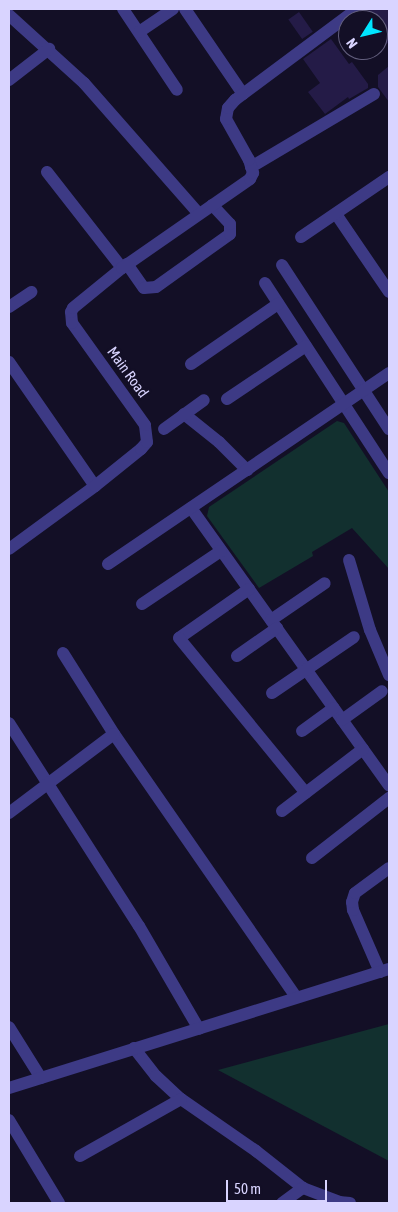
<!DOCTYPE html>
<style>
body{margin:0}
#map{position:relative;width:398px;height:1212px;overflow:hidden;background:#130f26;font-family:"Asap Condensed",sans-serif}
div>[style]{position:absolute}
.green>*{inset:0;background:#12302f}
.building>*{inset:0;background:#241b47;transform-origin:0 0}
.minor>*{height:12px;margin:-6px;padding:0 6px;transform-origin:6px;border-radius:6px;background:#3d3a85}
span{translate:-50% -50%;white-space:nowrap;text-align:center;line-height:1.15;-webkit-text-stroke:5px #130f26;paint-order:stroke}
.street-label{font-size:15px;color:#d9d4ff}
.frame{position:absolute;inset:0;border:10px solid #d9d4ff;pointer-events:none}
.north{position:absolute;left:338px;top:10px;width:50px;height:50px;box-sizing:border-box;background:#130f26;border:1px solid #625e7d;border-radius:50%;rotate:234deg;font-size:14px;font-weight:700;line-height:20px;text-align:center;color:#d9d4ff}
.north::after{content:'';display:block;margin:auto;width:18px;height:22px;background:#00e5ff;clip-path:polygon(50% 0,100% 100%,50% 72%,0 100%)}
.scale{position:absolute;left:226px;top:1180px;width:101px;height:22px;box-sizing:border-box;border:2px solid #d9d4ff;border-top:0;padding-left:6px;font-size:15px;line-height:18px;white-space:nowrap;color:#d9d4ff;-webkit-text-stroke:4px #130f26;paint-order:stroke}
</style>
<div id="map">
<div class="green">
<i style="clip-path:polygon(337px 421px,344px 423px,389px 492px,389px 569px,352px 528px,312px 552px,313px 556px,259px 588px,207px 516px,209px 507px)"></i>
<i style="clip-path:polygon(389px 1024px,389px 1161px,218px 1070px)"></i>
</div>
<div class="building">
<i style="clip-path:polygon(371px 9px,389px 9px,389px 42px,378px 50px,378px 20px,356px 20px)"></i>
<i style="left:299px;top:12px;width:24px;height:13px;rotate:55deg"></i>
<i style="clip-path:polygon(331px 39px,349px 64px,352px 62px,368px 84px,368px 88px,349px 99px,348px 97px,325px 114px,308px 92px,320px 83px,303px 59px)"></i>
<i style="clip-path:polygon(389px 66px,389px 102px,378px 87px,378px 75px)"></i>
</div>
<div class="minor">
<i style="left:123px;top:9px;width:97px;rotate:56.3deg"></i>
<i style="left:185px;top:9px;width:103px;rotate:55.7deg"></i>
<i style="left:9px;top:15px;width:101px;rotate:42.2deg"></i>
<i style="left:84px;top:83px;width:174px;rotate:48.7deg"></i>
<i style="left:139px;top:32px;width:41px;rotate:-34.1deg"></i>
<i style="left:9px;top:80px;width:51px;rotate:-37.8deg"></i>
<i style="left:251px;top:167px;width:143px;rotate:-30.7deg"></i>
<i style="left:47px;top:172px;width:122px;rotate:52deg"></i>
<i style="left:336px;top:214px;width:94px;rotate:55.8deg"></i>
<i style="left:301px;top:237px;width:107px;rotate:-34.3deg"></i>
<i style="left:127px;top:264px;width:29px;rotate:55deg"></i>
<i style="left:144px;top:288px;width:12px;rotate:-5deg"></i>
<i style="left:156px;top:287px;width:91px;rotate:-35.6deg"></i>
<i style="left:230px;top:234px;width:10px;rotate:-90deg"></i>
<i style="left:230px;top:224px;width:26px;rotate:-133deg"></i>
<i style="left:282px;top:265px;width:196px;rotate:56.9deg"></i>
<i style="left:265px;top:283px;width:227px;rotate:56.9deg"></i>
<i style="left:9px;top:307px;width:27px;rotate:-34deg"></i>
<i style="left:9px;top:362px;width:151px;rotate:55.3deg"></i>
<i style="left:191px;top:364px;width:106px;rotate:-34.6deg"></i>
<i style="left:227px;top:399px;width:95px;rotate:-33.9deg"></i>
<i style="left:184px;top:414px;width:45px;rotate:38.7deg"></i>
<i style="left:219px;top:442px;width:40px;rotate:45deg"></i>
<i style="left:164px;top:429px;width:49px;rotate:-35.9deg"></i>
<i style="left:191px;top:508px;width:341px;rotate:54.5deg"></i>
<i style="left:9px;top:549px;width:107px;rotate:-36.2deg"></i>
<i style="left:95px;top:486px;width:59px;rotate:-38.8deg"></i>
<i style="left:141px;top:449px;width:9px;rotate:-49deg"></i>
<i style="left:147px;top:442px;width:17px;rotate:-97deg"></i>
<i style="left:145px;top:425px;width:125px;rotate:-125.6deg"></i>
<i style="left:72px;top:323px;width:11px;rotate:-95deg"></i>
<i style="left:71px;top:312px;width:4px;rotate:-63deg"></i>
<i style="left:73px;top:308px;width:63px;rotate:-39.2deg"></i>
<i style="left:122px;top:268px;width:156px;rotate:-34.8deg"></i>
<i style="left:250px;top:179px;width:7px;rotate:-63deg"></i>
<i style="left:253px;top:173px;width:14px;rotate:-107deg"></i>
<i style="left:249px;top:160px;width:47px;rotate:-119.3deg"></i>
<i style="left:226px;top:119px;width:11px;rotate:-80deg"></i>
<i style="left:228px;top:108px;width:11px;rotate:-49deg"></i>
<i style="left:235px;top:100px;width:152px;rotate:-36.7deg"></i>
<i style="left:349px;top:560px;width:73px;rotate:73.3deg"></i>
<i style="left:370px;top:630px;width:49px;rotate:67.1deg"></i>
<i style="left:108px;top:564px;width:340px;rotate:-34.2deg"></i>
<i style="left:249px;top:589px;width:85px;rotate:145deg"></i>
<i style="left:179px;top:638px;width:200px;rotate:50.7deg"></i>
<i style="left:142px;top:604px;width:95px;rotate:-33.9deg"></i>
<i style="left:271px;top:620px;width:65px;rotate:-34.4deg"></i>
<i style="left:63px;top:653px;width:96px;rotate:57.8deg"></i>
<i style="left:114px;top:734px;width:320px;rotate:55.3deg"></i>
<i style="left:237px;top:656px;width:49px;rotate:-35deg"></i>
<i style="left:272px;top:693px;width:99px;rotate:-34.3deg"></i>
<i style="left:342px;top:720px;width:49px;rotate:-35.9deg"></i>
<i style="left:9px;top:723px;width:241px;rotate:57.4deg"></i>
<i style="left:139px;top:926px;width:119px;rotate:59.8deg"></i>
<i style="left:302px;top:731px;width:39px;rotate:-36deg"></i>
<i style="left:282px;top:811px;width:102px;rotate:-37.4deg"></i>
<i style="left:9px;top:813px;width:131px;rotate:-37deg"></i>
<i style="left:312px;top:858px;width:98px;rotate:-37.9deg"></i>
<i style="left:380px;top:972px;width:68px;rotate:-113.5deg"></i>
<i style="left:353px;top:910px;width:8px;rotate:-97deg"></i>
<i style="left:352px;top:902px;width:9px;rotate:-72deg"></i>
<i style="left:355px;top:893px;width:42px;rotate:-36.3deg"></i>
<i style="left:9px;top:1027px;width:60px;rotate:57.9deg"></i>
<i style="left:134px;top:1048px;width:36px;rotate:52deg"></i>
<i style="left:156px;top:1076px;width:34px;rotate:43deg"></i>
<i style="left:181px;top:1099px;width:91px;rotate:34.7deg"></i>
<i style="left:256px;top:1151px;width:60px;rotate:38.2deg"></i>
<i style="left:303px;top:1188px;width:39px;rotate:21deg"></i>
<i style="left:339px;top:1202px;width:11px;rotate:5deg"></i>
<i style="left:9px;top:1088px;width:398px;rotate:-17.4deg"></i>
<i style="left:9px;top:1120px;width:97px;rotate:58.9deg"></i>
<i style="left:80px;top:1156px;width:116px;rotate:-29.4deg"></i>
<i style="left:282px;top:1203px;width:26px;rotate:-36deg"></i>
</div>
<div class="street-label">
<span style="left:128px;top:372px;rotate:54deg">Main Road</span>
</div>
<div class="frame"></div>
<div class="north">N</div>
<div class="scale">50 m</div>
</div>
